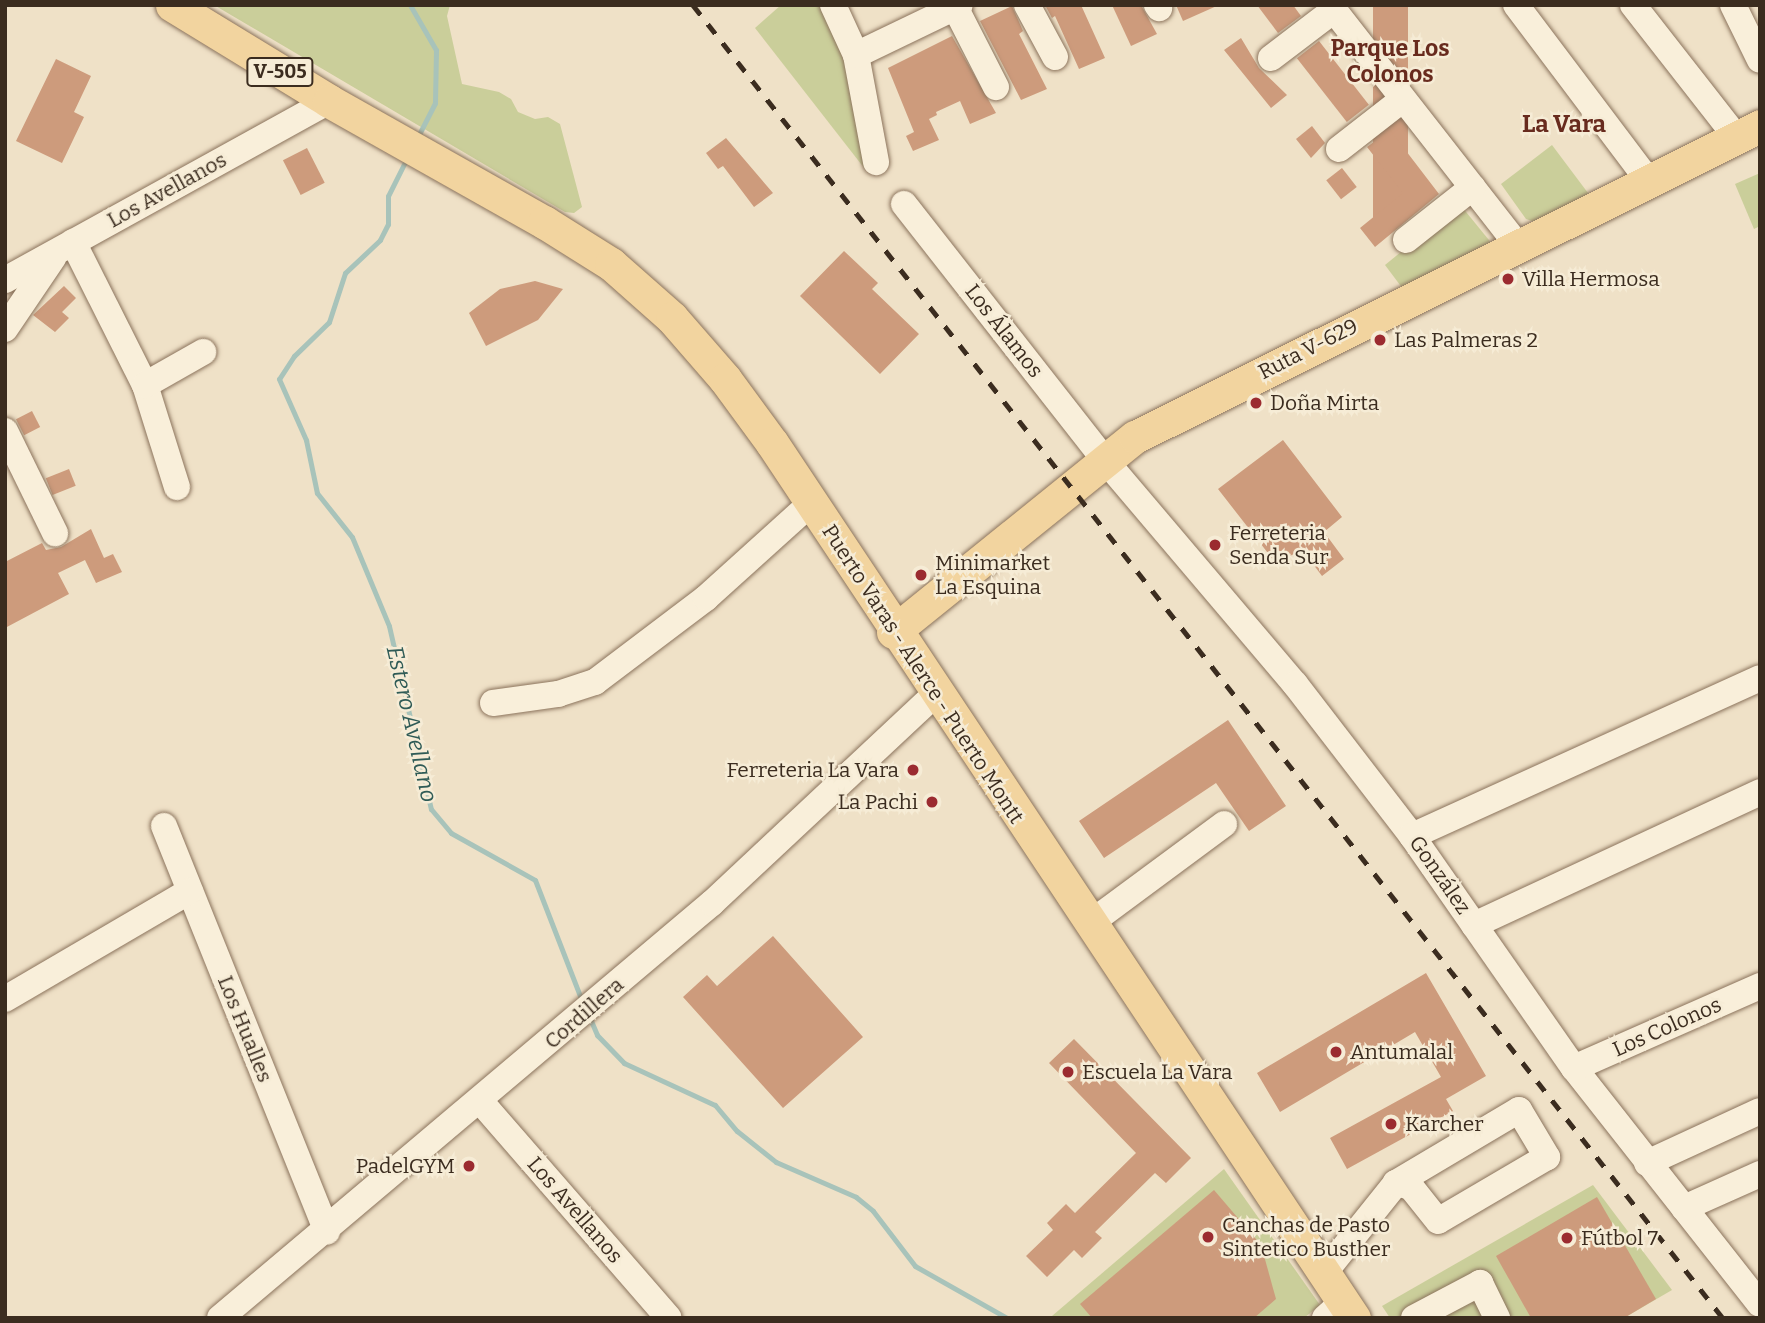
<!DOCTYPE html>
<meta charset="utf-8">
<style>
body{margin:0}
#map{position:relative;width:1765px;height:1323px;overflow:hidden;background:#efe1c7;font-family:Bitter,serif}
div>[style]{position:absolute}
.green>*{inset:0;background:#cace9a}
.stream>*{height:5px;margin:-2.5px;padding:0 2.5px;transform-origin:2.5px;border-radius:2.5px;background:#a8c3ba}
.building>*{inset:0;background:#cd9b7c;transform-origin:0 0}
.roads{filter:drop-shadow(0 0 2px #8b735c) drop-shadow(0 0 2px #8b735c)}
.minor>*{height:26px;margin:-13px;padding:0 13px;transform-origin:13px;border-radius:13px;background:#f9efda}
.major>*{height:33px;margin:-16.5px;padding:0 16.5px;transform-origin:16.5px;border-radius:16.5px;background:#f2d49f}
.rail>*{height:5px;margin-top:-2.5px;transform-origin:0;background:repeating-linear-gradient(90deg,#3b2c1f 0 12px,transparent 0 24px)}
.dots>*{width:19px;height:19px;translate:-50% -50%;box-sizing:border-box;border:4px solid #f6ecd6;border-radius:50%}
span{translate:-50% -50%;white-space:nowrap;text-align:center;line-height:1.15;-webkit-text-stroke:5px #f6ecd6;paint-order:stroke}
.shield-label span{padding:2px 5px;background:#f6ecd6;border:2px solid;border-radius:5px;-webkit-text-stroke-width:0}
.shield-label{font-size:19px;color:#3b2c1f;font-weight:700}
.street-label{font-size:21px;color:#3b2c1f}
.poi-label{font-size:21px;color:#3b2c1f}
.left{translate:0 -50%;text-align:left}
.right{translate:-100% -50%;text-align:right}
.neighbourhood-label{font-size:23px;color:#682b1e;font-weight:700}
.water-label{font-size:23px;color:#2f5b56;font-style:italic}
.quarter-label{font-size:24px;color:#682b1e;font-weight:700}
.frame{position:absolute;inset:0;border:7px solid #3b2c1f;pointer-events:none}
</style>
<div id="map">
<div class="green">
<i style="clip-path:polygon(214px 5px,450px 5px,447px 16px,462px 84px,499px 92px,511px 99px,518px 112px,535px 119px,548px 117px,560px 124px,582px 207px,574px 213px,565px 212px)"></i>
<i style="clip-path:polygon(781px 5px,823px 5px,843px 38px,868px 173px,755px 28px)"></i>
<i style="clip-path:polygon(1552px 145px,1591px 197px,1535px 222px,1526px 219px,1501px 184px)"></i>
<i style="clip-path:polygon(1760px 173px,1760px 226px,1754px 229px,1735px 184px)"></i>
<i style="clip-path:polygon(1456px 207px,1462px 207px,1493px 245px,1403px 289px,1385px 265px)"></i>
<i style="clip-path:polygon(1224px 1169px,1320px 1305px,1304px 1318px,1052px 1316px)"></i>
<i style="clip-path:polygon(1593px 1185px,1672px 1290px,1624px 1318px,1390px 1318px,1382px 1306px)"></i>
</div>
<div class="stream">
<i style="left:410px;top:5px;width:52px;rotate:60deg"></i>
<i style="left:436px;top:50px;width:53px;rotate:91.1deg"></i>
<i style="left:435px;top:103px;width:37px;rotate:117deg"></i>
<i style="left:407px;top:158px;width:42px;rotate:116.6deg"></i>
<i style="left:388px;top:196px;width:28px;rotate:90deg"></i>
<i style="left:388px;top:224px;width:18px;rotate:117deg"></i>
<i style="left:380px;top:240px;width:48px;rotate:136.7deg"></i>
<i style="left:345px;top:273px;width:52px;rotate:108.1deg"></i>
<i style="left:329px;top:322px;width:49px;rotate:135.8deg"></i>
<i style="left:294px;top:356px;width:27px;rotate:123deg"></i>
<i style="left:279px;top:379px;width:67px;rotate:66.1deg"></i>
<i style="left:306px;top:440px;width:54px;rotate:78.3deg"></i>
<i style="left:317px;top:493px;width:56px;rotate:51.5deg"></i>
<i style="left:352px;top:537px;width:96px;rotate:67.4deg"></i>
<i style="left:389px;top:626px;width:188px;rotate:77.1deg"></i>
<i style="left:431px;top:809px;width:31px;rotate:50deg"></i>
<i style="left:451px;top:833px;width:96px;rotate:29.2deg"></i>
<i style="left:535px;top:880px;width:130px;rotate:68.8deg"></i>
<i style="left:589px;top:1016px;width:21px;rotate:67deg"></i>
<i style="left:597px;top:1035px;width:39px;rotate:46deg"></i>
<i style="left:624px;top:1063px;width:100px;rotate:24.8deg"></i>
<i style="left:715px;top:1105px;width:34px;rotate:50deg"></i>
<i style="left:737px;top:1131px;width:50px;rotate:38.5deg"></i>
<i style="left:776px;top:1162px;width:87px;rotate:23.6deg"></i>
<i style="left:856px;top:1197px;width:22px;rotate:39deg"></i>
<i style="left:873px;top:1211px;width:69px;rotate:52.6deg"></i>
<i style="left:915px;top:1266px;width:106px;rotate:29.5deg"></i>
</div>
<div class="building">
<i style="clip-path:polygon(1045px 5px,1081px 5px,1105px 58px,1079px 69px,1055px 16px,1052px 18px)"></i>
<i style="clip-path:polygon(1112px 5px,1141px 5px,1157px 34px,1131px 46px)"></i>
<i style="clip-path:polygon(1176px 5px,1219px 5px,1183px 21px)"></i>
<i style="clip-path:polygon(1257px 5px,1293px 5px,1301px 16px,1278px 33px)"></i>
<i style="left:1373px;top:5px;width:35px;height:215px"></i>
<i style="clip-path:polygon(1012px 6px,1023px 31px,1019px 34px,1047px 89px,1021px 100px,980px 21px)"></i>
<i style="clip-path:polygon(952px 36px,996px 113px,970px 124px,960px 101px,936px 112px,937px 115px,929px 119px,939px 140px,913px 151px,906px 136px,914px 132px,888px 68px)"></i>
<i style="clip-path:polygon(1241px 38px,1259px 68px,1287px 95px,1271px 108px,1224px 50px)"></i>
<i style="left:1319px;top:41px;width:81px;height:28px;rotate:52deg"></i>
<i style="clip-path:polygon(56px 59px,91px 76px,74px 112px,84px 117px,62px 163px,16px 141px)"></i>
<i style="clip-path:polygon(1312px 126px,1325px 143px,1311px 158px,1296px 139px)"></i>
<i style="clip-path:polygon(1390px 130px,1439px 194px,1375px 247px,1360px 228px,1403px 193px,1367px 147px)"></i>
<i style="clip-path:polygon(726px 138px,773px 193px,754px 207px,723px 166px,718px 169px,706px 153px)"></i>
<i style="left:307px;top:148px;width:39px;height:27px;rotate:63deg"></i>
<i style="left:1342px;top:168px;width:24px;height:20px;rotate:52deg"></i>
<i style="clip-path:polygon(844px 251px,878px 283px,872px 289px,919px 334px,880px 374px,800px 296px)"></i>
<i style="clip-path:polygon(535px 281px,563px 289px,538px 320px,486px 346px,469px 313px,500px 289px)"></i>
<i style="clip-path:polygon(64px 286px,76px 298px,62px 312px,69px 318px,55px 332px,33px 315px)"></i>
<i style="left:32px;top:411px;width:18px;height:18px;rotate:63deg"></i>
<i style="clip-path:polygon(1283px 440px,1342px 517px,1324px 532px,1344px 559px,1322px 576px,1301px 548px,1278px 566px,1218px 489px)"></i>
<i style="left:69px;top:469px;width:18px;height:25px;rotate:68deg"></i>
<i style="clip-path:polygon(91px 529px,104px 558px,113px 554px,122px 572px,96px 583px,85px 560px,58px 573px,69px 594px,5px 628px,5px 562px,42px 543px,46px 550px,61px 547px)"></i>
<i style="clip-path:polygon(1228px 720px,1286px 806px,1249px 831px,1216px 783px,1104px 858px,1079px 821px)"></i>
<i style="clip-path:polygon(773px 936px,863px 1037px,783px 1108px,683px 997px,707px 975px,717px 986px)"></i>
<i style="clip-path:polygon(1426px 973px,1486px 1076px,1446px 1099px,1453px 1111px,1347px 1169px,1330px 1138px,1441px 1077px,1415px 1032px,1280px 1112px,1257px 1073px)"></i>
<i style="clip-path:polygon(1074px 1039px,1191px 1158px,1166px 1183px,1155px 1173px,1095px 1232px,1102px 1238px,1082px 1258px,1074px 1250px,1047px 1277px,1026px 1256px,1053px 1230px,1047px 1223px,1066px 1204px,1075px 1213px,1136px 1153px,1049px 1063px)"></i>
<i style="clip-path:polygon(1214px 1190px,1261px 1245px,1276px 1299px,1254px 1318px,1092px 1318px,1080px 1304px)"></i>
<i style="clip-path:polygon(1597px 1197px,1656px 1299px,1624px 1318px,1531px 1318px,1496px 1256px)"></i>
</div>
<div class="roads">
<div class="minor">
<i style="left:833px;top:5px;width:55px;rotate:65.3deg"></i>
<i style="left:856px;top:55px;width:109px;rotate:79.4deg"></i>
<i style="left:1027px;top:5px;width:59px;rotate:61.7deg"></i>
<i style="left:1157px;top:5px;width:4px;rotate:56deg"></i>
<i style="left:1330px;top:5px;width:303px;rotate:52deg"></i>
<i style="left:1516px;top:5px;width:219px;rotate:53deg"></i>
<i style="left:1633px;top:5px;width:167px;rotate:52deg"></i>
<i style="left:1733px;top:5px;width:61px;rotate:63.9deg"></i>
<i style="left:955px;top:7px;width:90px;rotate:62.9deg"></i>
<i style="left:856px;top:55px;width:115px;rotate:-25.7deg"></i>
<i style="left:1271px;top:58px;width:79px;rotate:-37.3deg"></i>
<i style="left:1339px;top:149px;width:81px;rotate:-38deg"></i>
<i style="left:904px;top:204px;width:324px;rotate:51.9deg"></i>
<i style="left:1104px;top:459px;width:295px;rotate:49.7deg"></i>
<i style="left:1295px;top:684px;width:192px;rotate:52.4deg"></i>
<i style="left:1412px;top:836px;width:283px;rotate:55.1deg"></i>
<i style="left:1574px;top:1068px;width:300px;rotate:51.8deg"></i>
<i style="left:1406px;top:240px;width:85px;rotate:-38.3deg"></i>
<i style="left:73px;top:242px;width:160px;rotate:63.3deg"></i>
<i style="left:145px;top:385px;width:107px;rotate:72.6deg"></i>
<i style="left:5px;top:280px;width:370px;rotate:-28.9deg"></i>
<i style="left:5px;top:329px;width:86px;rotate:-55.9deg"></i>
<i style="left:145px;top:385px;width:67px;rotate:-29.6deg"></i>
<i style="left:5px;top:431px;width:114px;rotate:63.9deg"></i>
<i style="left:493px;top:703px;width:66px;rotate:-7.9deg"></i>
<i style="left:558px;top:694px;width:39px;rotate:-18deg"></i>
<i style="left:595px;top:682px;width:139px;rotate:-37.1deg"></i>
<i style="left:706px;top:598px;width:142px;rotate:-42.1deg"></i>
<i style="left:164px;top:826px;width:437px;rotate:68.1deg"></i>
<i style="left:1412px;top:836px;width:382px;rotate:-24.4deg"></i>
<i style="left:1089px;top:924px;width:168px;rotate:-36.5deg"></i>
<i style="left:1474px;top:925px;width:315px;rotate:-24.9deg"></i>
<i style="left:5px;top:999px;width:214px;rotate:-30.3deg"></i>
<i style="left:1574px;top:1068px;width:203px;rotate:-23.8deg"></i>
<i style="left:481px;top:1102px;width:286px;rotate:49deg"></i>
<i style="left:1647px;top:1163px;width:124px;rotate:-24.7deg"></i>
<i style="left:1684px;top:1208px;width:83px;rotate:-24.1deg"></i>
<i style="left:1324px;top:1273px;width:115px;rotate:-51.3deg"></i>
<i style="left:1396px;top:1183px;width:143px;rotate:-30.7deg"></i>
<i style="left:1519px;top:1110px;width:55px;rotate:59.2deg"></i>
<i style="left:1547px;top:1157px;width:126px;rotate:149.6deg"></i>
<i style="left:1438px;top:1221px;width:43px;rotate:-128.5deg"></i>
<i style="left:1411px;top:1187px;width:16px;rotate:-165deg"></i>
<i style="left:220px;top:1318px;width:644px;rotate:-40.15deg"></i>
<i style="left:712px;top:903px;width:306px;rotate:-43.1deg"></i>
<i style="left:1325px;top:1318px;width:24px;rotate:-42deg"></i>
<i style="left:1414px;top:1318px;width:75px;rotate:-27.9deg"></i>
<i style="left:1480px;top:1283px;width:39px;rotate:64deg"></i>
</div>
<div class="major">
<i style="left:172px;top:5px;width:184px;rotate:31.4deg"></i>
<i style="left:329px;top:101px;width:247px;rotate:29.4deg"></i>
<i style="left:544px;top:222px;width:79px;rotate:32.1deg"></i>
<i style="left:611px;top:264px;width:81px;rotate:41.5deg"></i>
<i style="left:672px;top:318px;width:81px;rotate:49deg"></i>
<i style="left:725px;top:379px;width:79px;rotate:53.7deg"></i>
<i style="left:772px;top:443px;width:1051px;rotate:56.37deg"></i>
<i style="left:893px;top:632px;width:311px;rotate:-38.9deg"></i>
<i style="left:1135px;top:437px;width:698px;rotate:-26.45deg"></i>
</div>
</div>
<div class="rail">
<i style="left:693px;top:5px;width:1669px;rotate:51.89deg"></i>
</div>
<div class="dots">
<i style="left:1508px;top:279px;background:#9b2b30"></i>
<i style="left:1380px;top:340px;background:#9b2b30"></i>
<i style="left:1256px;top:403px;background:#9b2b30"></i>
<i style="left:1215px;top:545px;background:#9b2b30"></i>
<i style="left:921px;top:575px;background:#9b2b30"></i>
<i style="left:913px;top:770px;background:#9b2b30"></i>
<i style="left:932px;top:802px;background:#9b2b30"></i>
<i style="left:1336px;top:1052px;background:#9b2b30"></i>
<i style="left:1068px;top:1072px;background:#9b2b30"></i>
<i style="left:1391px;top:1124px;background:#9b2b30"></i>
<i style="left:469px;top:1166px;background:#9b2b30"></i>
<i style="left:1208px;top:1237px;background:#9b2b30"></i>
<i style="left:1567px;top:1238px;background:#9b2b30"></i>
</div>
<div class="shield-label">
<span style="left:280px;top:72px">V-505</span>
</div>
<div class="street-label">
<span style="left:167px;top:190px;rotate:-29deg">Los Avellanos</span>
<span style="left:1004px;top:331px;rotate:52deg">Los Álamos</span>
<span style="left:1308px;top:349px;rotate:-27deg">Ruta V-629</span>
<span style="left:923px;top:674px;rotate:57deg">Puerto Varas - Alerce - Puerto Montt</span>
<span style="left:1440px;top:875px;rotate:55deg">González</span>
<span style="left:584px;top:1013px;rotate:-41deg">Cordillera</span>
<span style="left:1667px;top:1027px;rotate:-24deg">Los Colonos</span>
<span style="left:245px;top:1029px;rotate:68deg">Los Hualles</span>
<span style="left:575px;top:1210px;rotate:49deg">Los Avellanos</span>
</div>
<div class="poi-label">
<span class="left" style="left:1522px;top:279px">Villa Hermosa</span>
<span class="left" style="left:1394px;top:340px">Las Palmeras 2</span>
<span class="left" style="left:1270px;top:403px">Doña Mirta</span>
<span class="left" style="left:1229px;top:545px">Ferreteria<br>Senda Sur</span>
<span class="left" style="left:935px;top:575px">Minimarket<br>La Esquina</span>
<span class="right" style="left:899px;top:770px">Ferreteria La Vara</span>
<span class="right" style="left:918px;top:802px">La Pachi</span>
<span class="left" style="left:1350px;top:1052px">Antumalal</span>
<span class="left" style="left:1082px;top:1072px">Escuela La Vara</span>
<span class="left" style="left:1405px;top:1124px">Karcher</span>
<span class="right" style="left:455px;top:1166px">PadelGYM</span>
<span class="left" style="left:1222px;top:1237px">Canchas de Pasto<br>Sintetico Busther</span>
<span class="left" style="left:1581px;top:1238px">Fútbol 7</span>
</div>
<div class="neighbourhood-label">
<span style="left:1390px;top:61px">Parque Los<br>Colonos</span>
</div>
<div class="water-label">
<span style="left:412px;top:724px;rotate:77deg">Estero Avellano</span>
</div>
<div class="quarter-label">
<span style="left:1564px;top:125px">La Vara</span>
</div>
<div class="frame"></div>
</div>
